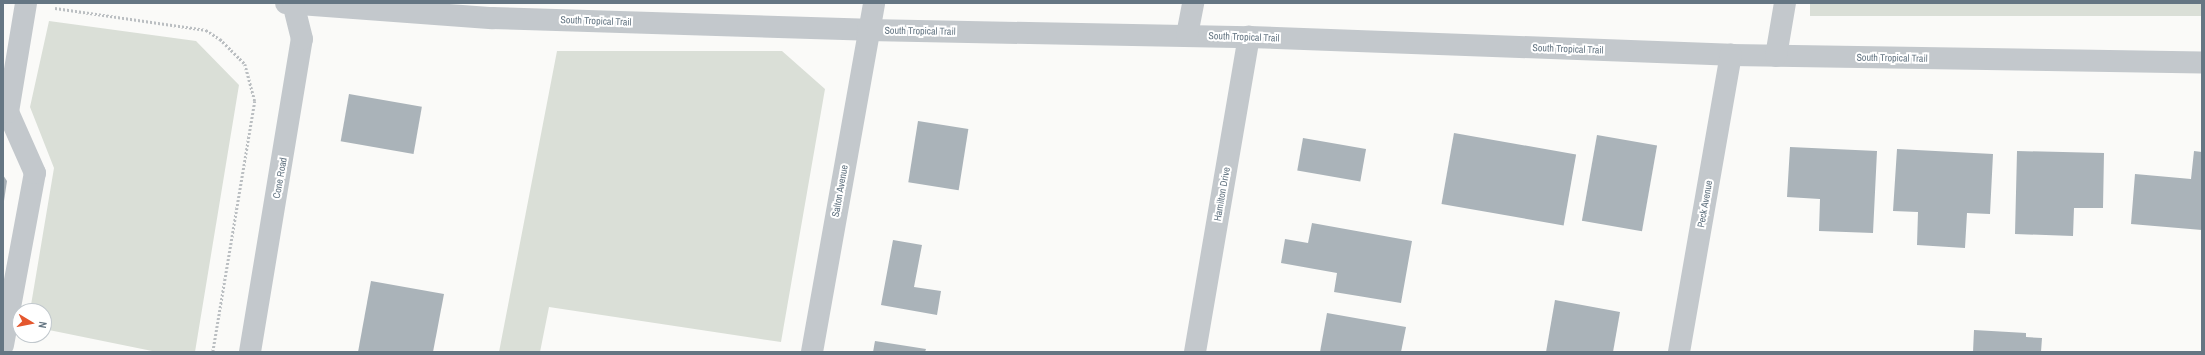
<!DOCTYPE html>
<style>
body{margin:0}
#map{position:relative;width:2205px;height:355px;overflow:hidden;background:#fafaf8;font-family:"Archivo Narrow",sans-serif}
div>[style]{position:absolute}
.green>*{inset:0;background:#dadfd7;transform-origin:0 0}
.building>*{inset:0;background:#aab3b9;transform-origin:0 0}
.path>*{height:2.5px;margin-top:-1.25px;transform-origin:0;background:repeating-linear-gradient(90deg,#bbbfc2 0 2px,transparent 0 4px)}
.minor>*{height:22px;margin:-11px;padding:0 11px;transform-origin:11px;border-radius:11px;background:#c3c8cc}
span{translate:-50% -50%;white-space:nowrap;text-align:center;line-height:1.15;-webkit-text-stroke:4px #fff;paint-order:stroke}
.street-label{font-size:10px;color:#657683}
.frame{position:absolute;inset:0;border:4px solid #657683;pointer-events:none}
.north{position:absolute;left:12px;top:303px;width:40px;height:40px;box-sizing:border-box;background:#fff;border:1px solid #c1c8cd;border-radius:50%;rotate:100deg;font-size:11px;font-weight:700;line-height:16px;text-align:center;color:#657683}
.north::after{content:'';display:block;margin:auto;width:14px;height:18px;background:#e4572e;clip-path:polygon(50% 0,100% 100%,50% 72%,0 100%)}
</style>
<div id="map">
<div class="green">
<i style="left:1810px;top:3px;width:392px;height:13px"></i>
<i style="clip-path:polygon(49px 21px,196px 41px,239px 85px,195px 352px,157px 352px,44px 329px,44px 311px,30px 311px,54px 168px,30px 107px)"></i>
<i style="clip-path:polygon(557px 51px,782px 51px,825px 89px,781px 342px,549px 307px,540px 352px,499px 352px)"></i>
</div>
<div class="building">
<i style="left:349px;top:94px;width:74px;height:48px;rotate:10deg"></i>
<i style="left:918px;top:121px;width:51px;height:62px;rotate:9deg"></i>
<i style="left:1454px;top:133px;width:124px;height:72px;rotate:10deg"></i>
<i style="left:1597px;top:135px;width:61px;height:87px;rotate:10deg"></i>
<i style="left:1303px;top:138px;width:64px;height:33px;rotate:10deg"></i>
<i style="clip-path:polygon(1790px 147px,1877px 151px,1873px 233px,1819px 231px,1820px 199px,1787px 197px)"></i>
<i style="clip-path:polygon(1897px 149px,1993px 154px,1990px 214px,1967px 213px,1965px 248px,1917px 245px,1918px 212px,1893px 211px)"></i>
<i style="clip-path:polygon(2017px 151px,2104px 153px,2103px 208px,2074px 208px,2073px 236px,2015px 234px)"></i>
<i style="clip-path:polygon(2194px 151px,2202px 152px,2202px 230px,2131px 224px,2135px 174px,2191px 179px)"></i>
<i style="clip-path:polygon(3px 175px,7px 181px,4px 201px,3px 201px)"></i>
<i style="clip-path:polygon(1312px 223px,1412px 241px,1401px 303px,1334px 292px,1337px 273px,1281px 263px,1285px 239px,1308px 243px)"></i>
<i style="clip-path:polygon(893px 240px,922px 245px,914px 287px,941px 291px,937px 315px,881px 305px)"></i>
<i style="clip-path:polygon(371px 281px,444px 294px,433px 352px,358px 352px)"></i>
<i style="clip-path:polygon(1555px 300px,1620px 312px,1613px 352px,1546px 352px)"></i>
<i style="clip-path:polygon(1327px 313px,1406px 327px,1401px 352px,1320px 352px)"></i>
<i style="clip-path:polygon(1974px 330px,2026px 333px,2026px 337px,2042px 338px,2041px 352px,1973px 352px)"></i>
<i style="clip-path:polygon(875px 341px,926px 349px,925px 352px,873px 352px)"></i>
</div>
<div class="path">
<i style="left:55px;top:8px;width:153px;rotate:8.3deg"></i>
<i style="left:206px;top:30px;width:17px;rotate:33deg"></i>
<i style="left:220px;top:39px;width:35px;rotate:45deg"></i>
<i style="left:245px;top:64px;width:38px;rotate:75deg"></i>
<i style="left:255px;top:101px;width:254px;rotate:99.5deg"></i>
</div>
<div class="minor">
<i style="left:286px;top:3px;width:207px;rotate:4.2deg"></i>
<i style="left:492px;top:18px;width:376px;rotate:1.8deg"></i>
<i style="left:868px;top:30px;width:381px;rotate:1.1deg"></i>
<i style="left:1249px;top:37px;width:482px;rotate:2.1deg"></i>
<i style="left:1731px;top:55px;width:471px;rotate:0.9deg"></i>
<i style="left:1187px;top:35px;width:33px;rotate:-79deg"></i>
<i style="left:1776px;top:56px;width:54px;rotate:-80.4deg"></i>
<i style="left:3px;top:345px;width:175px;rotate:-79.5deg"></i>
<i style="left:35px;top:173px;width:67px;rotate:-113.9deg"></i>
<i style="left:8px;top:112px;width:110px;rotate:-80.6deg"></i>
<i style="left:250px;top:352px;width:317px;rotate:-80.6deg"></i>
<i style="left:302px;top:39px;width:37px;rotate:-104deg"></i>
<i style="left:812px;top:352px;width:354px;rotate:-79.9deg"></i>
<i style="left:1195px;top:352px;width:320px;rotate:-80.3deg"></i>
<i style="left:1679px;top:352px;width:302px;rotate:-80.1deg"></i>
</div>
<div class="street-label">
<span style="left:596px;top:21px;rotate:2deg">South Tropical Trail</span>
<span style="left:920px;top:31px;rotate:1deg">South Tropical Trail</span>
<span style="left:1244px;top:37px;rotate:2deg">South Tropical Trail</span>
<span style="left:1568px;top:49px;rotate:2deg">South Tropical Trail</span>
<span style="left:1892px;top:58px;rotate:1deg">South Tropical Trail</span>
<span style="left:280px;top:178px;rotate:-80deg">Cone Road</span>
<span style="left:840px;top:191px;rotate:-80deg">Salton Avenue</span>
<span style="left:1222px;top:194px;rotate:-80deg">Hamilton Drive</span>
<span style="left:1705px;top:204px;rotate:-80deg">Peck Avenue</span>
</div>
<div class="frame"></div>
<div class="north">N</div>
</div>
